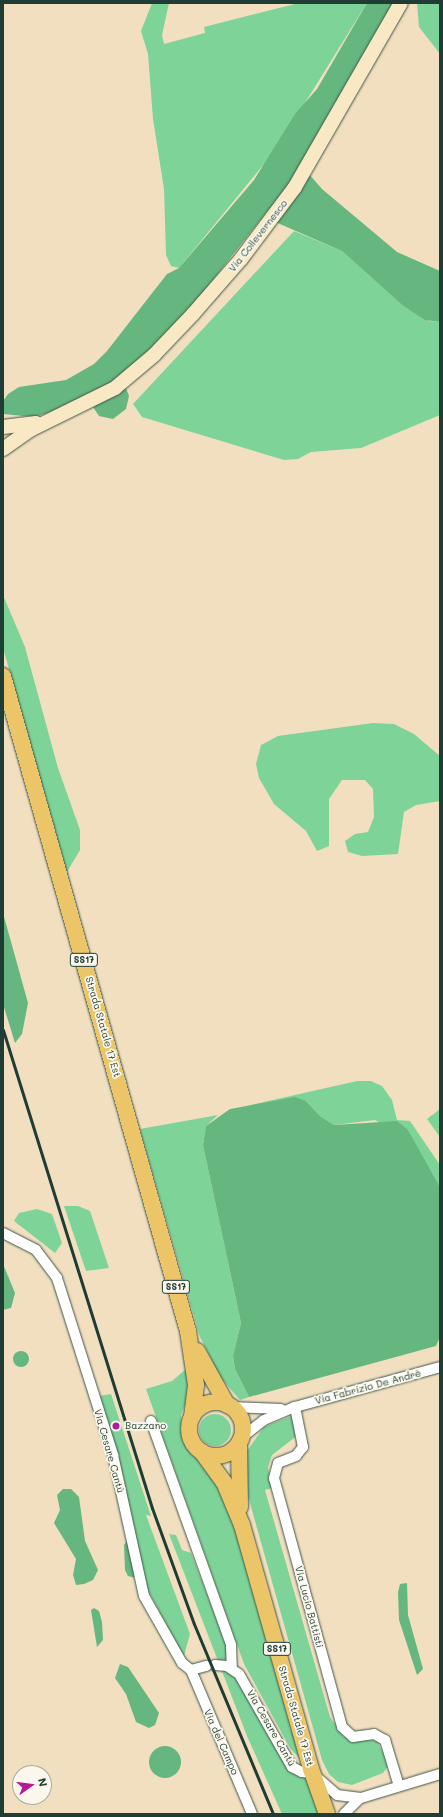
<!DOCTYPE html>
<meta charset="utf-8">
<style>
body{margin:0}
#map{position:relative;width:443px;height:1817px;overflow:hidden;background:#f1dfc0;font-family:Mali,sans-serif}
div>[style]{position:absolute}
.green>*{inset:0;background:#7ed498}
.round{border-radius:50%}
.forest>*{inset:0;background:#66b680}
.roads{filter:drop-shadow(0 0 1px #3e5549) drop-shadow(0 0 1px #3e5549)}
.street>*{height:10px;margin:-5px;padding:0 5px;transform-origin:5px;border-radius:5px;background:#fff}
.secondary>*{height:14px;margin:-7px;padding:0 7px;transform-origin:7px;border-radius:7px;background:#f8e8c3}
.primary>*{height:16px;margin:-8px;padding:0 8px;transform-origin:8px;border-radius:8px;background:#edc569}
.primary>.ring{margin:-8px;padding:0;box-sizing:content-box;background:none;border:16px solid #edc569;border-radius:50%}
.rail>*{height:3px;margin:-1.5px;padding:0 1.5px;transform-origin:1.5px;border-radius:1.5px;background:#1f3d34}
.dots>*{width:11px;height:11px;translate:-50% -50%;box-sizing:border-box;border:2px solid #fbf7ec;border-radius:50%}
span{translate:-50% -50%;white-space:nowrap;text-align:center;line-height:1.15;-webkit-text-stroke:3.5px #fbf7ec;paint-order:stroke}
.shield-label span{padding:1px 3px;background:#fbf7ec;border:1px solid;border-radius:3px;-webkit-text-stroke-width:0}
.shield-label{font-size:9px;color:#1f3d34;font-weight:700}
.street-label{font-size:10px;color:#1f3d34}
.poi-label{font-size:10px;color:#1f3d34}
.left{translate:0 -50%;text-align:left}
.frame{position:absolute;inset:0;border:4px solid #1f3d34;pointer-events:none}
.north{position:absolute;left:12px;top:1765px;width:40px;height:40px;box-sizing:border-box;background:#fbf7ec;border:1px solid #a3ada2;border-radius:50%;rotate:76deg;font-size:11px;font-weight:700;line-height:16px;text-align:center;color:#1f3d34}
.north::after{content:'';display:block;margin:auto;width:14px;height:18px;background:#b5179e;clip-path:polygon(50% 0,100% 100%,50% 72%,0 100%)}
</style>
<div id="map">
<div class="green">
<i style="clip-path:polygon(152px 3px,169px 3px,162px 35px,164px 44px,205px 33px,204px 27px,299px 3px,367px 3px,277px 148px,179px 268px,171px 266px,166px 255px,164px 189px,153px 119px,148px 54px,141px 31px)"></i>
<i style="clip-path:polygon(417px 3px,440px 3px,440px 54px,419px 27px)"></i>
<i style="clip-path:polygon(294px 231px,342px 251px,402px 305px,429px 321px,440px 322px,440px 415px,361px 448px,311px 452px,298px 459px,284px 460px,142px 417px,133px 404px)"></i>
<i style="clip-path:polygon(3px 595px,25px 647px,58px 768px,80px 830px,80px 850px,67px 872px,3px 648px)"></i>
<i style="clip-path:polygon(373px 723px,394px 724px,414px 734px,440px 756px,440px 801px,416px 805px,404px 812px,398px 854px,362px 856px,348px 852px,345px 841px,355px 834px,368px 832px,374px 817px,373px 789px,365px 780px,342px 780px,329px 799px,329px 846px,317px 851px,306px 831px,274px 804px,259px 778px,256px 764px,261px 745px,278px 736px)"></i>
<i style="clip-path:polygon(357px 1081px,371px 1081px,382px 1086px,392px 1100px,397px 1120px,410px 1121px,440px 1165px,440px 1187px,416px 1145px,375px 1120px,334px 1125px,320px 1116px,306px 1101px,246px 1106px)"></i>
<i style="clip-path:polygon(440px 1109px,440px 1137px,427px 1119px)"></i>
<i style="clip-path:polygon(218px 1115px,206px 1126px,203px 1145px,241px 1323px,233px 1356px,235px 1369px,249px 1397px,240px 1400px,220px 1377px,200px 1337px,140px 1129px)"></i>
<i style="clip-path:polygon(64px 1206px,78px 1206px,90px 1211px,109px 1268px,86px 1271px)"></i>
<i style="clip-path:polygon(37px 1209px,52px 1214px,62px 1243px,55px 1253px,14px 1221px,19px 1213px)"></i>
<i style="clip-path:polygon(186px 1369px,191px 1391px,181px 1415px,183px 1437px,222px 1483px,303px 1762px,290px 1748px,244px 1664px,146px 1389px,172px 1381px)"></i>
<i style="clip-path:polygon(111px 1394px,151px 1516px,146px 1515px,190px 1634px,184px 1656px,145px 1585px,123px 1475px,99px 1396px)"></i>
<i class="round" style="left:199px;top:1414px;width:32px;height:32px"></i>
<i style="clip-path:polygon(291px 1416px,298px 1435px,272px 1455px,268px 1467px,272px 1488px,265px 1490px,330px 1717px,344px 1737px,377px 1741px,389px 1765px,383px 1773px,352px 1785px,338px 1782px,329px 1774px,322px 1760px,248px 1496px,245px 1474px,247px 1451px,264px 1427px)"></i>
<i style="clip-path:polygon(169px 1534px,176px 1535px,182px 1550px,191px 1553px,230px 1655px,285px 1759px,310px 1779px,323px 1814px,282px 1814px,247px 1736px)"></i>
</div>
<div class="forest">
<i style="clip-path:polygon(367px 3px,393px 3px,289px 184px,189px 310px,145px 356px,111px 383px,55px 411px,34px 417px,3px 414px,3px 401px,8px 394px,19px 387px,66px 380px,94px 364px,107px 351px,167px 274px,179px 268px,254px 180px,295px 114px,317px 89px)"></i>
<i style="clip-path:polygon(308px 173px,322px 189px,397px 252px,440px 271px,440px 322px,425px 320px,402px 305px,342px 251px,273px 221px)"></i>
<i style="clip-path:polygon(126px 388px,129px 396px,126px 409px,113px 419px,99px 416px,93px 407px)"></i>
<i style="clip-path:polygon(3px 913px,28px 1003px,22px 1034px,15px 1043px,3px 1004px)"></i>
<i style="clip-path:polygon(295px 1097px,306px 1101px,320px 1116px,334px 1125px,397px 1121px,408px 1130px,440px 1187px,440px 1337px,436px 1346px,249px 1397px,235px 1369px,233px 1356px,241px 1323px,203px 1145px,206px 1126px,230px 1109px)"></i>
<i style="clip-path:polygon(3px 1264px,15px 1293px,11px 1308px,3px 1310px)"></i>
<i class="round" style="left:13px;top:1351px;width:16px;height:16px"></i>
<i style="clip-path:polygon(63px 1489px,71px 1489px,79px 1497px,85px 1541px,98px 1570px,93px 1580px,84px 1584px,76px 1585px,73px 1575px,76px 1559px,54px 1523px,60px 1510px,57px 1495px)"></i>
<i style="clip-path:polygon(129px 1538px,139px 1579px,128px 1576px,125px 1570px,124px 1545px)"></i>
<i style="clip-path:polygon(407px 1583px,408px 1615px,423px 1669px,417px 1675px,399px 1620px,398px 1592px,400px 1584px)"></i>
<i style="clip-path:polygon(94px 1608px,99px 1611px,102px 1622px,103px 1640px,97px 1647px,91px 1610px)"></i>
<i style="clip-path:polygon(120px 1664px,128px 1667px,159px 1713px,155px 1725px,149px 1728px,136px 1722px,126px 1694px,115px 1678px)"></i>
<i class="round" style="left:149px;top:1746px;width:32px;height:32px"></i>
</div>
<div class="roads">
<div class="street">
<i style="left:3px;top:1233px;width:37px;rotate:27deg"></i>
<i style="left:36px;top:1250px;width:35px;rotate:53deg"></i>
<i style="left:57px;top:1278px;width:186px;rotate:72.4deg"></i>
<i style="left:113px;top:1455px;width:144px;rotate:77.6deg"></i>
<i style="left:144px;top:1596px;width:77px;rotate:60.4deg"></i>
<i style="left:182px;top:1663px;width:11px;rotate:38deg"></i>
<i style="left:191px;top:1670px;width:16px;rotate:-15deg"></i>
<i style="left:231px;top:1407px;width:50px;rotate:2.3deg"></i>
<i style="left:295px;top:1407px;width:41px;rotate:78.7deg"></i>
<i style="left:303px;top:1447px;width:11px;rotate:128deg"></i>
<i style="left:296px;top:1456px;width:19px;rotate:159deg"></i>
<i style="left:278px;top:1463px;width:16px;rotate:105deg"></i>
<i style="left:274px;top:1478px;width:258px;rotate:74.7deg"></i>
<i style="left:342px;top:1727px;width:15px;rotate:42deg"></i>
<i style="left:353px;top:1737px;width:21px;rotate:-8deg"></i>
<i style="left:374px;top:1734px;width:13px;rotate:29deg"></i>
<i style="left:385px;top:1740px;width:48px;rotate:73.1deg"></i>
<i style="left:151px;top:1421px;width:238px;rotate:70.3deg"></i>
<i style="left:231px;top:1645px;width:23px;rotate:88deg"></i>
<i style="left:241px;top:1438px;width:29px;rotate:-38deg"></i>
<i style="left:264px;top:1420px;width:34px;rotate:-23deg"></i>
<i style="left:295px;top:1407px;width:150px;rotate:-15.4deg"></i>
<i style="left:215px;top:1665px;width:12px;rotate:5deg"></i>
<i style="left:227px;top:1666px;width:14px;rotate:34deg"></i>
<i style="left:239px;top:1674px;width:107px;rotate:60.3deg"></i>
<i style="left:292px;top:1767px;width:11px;rotate:27deg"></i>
<i style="left:302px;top:1772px;width:10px;rotate:6deg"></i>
<i style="left:312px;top:1773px;width:33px;rotate:41deg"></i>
<i style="left:337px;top:1795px;width:24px;rotate:7deg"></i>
<i style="left:361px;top:1798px;width:83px;rotate:-16.9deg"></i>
<i style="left:191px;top:1670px;width:156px;rotate:67deg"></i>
<i style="left:344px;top:1814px;width:21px;rotate:-45deg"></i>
</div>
<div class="secondary">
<i style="left:3px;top:427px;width:33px;rotate:-7deg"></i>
<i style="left:3px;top:449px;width:33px;rotate:-35deg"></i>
<i style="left:30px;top:430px;width:95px;rotate:-26.3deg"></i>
<i style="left:115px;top:388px;width:51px;rotate:-40.2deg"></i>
<i style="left:154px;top:355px;width:57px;rotate:-46.4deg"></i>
<i style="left:193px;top:314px;width:73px;rotate:-48.9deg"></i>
<i style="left:241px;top:259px;width:90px;rotate:-53.1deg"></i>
<i style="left:295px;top:187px;width:212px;rotate:-60.1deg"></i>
</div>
<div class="primary">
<i style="left:3px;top:676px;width:681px;rotate:74.23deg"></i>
<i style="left:188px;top:1331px;width:55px;rotate:81.6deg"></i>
<i style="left:196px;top:1385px;width:32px;rotate:97deg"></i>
<i style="left:197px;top:1351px;width:62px;rotate:60.9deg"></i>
<i class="ring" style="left:189px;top:1402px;width:38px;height:38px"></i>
<i style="left:239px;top:1443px;width:64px;rotate:89.1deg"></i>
<i style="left:202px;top:1452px;width:37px;rotate:54deg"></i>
<i style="left:224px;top:1482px;width:47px;rotate:67.3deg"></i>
<i style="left:242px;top:1525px;width:254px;rotate:74.2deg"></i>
<i style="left:311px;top:1769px;width:48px;rotate:70.4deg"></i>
</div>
</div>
<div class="rail">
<i style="left:3px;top:1030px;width:501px;rotate:72.69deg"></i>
<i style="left:152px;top:1508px;width:123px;rotate:70.1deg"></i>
<i style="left:194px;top:1624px;width:206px;rotate:67.4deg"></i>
</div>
<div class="dots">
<i style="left:116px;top:1426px;background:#b5179e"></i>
</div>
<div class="shield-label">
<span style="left:84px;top:960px">SS17</span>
<span style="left:176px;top:1287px">SS17</span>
<span style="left:277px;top:1649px">SS17</span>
</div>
<div class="street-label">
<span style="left:258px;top:236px;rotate:-52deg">Via Collevernesco</span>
<span style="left:103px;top:1027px;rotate:74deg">Strada Statale 17 Est</span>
<span style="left:368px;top:1387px;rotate:-15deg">Via Fabrizio De Andrè</span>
<span style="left:109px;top:1451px;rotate:74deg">Via Cesare Cantù</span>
<span style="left:309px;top:1607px;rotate:75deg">Via Lucio Battisti</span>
<span style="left:296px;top:1716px;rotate:74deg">Strada Statale 17 Est</span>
<span style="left:271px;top:1728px;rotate:60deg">Via Cesare Cantù</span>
<span style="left:221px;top:1742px;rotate:66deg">Via del Campo</span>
</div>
<div class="poi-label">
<span class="left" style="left:125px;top:1426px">Bazzano</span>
</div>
<div class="frame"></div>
<div class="north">N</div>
</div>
